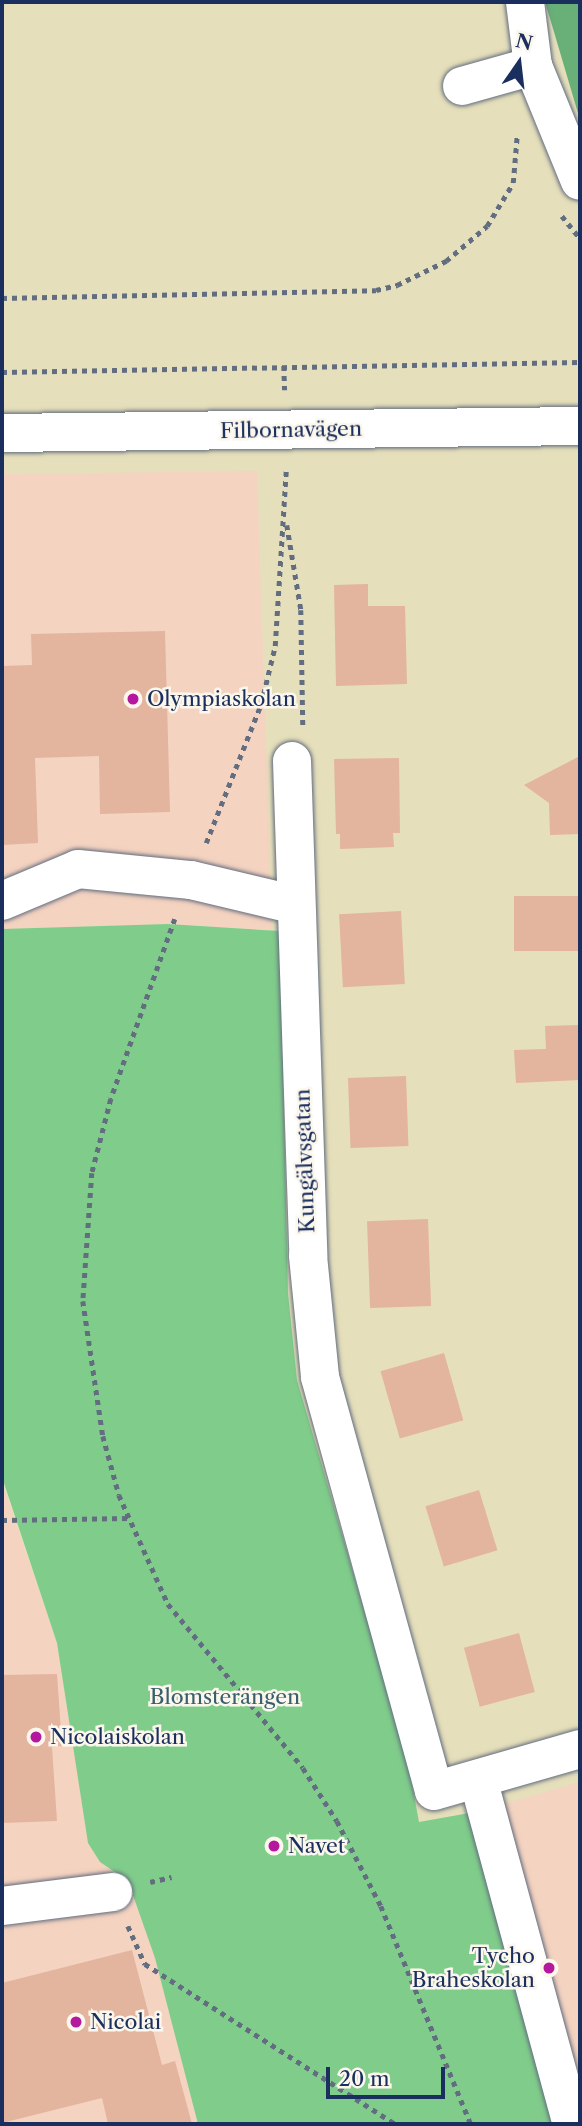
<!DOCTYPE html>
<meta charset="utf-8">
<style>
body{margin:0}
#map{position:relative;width:582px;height:2126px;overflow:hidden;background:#e6dfbb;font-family:"Libre Caslon Text",serif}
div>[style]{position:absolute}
.built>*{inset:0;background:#f5d3c1}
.green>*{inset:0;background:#80cd8b}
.forest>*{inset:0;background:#68b077}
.building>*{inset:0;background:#e3b49e;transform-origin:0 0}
.path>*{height:4.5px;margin-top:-2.25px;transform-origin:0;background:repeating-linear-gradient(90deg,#626d7f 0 5px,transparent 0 10px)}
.roads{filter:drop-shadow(0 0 2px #626d7f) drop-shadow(0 0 2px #626d7f)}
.minor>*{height:38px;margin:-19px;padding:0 19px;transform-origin:19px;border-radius:19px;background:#fff}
.dots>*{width:19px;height:19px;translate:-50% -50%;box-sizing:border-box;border:4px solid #fbf7ec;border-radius:50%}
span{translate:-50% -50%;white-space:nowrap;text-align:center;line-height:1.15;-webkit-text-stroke:5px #fbf7ec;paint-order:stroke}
.street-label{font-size:21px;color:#1b2f5e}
.poi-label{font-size:21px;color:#1b2f5e}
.left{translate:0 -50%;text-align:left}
.right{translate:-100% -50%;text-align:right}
.park-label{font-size:21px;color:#395e6c}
.frame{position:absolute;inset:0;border:4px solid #1b2f5e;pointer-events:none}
.north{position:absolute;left:484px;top:28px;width:70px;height:70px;-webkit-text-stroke:5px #fbf7ec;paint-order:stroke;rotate:14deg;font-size:19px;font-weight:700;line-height:28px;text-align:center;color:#1b2f5e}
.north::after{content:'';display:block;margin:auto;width:24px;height:32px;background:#1b2f5e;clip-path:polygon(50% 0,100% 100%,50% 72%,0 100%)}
.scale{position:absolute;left:326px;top:2067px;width:119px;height:32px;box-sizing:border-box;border:4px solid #1b2f5e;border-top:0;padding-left:9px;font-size:21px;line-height:24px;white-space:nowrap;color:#1b2f5e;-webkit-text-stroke:5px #fbf7ec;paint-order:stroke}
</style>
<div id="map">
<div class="built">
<i style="clip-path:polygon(257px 471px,272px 930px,168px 924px,2px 929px,2px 474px)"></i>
<i style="clip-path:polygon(2px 1483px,57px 1643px,88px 1843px,100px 1862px,128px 1881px,155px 1957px,198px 2124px,2px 2124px)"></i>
<i style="clip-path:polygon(580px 1782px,580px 2124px,475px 1812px)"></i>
</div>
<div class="green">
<i style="clip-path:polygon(168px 924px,280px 931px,288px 1293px,297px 1380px,407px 1757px,419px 1822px,475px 1812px,562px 2124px,198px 2124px,155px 1958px,128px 1881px,100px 1862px,88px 1843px,57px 1643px,2px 1477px,2px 929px)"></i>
</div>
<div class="forest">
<i style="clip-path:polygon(545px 2px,580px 2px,580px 120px,554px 32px)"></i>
</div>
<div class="building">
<i style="clip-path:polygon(368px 584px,368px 606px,405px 606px,407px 684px,336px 686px,334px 585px)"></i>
<i style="clip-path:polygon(165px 631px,170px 812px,100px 814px,99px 756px,35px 758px,38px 843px,2px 845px,2px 666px,32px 665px,31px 634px)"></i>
<i style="clip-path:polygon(580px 756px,580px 834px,550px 835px,549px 803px,524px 785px)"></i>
<i style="clip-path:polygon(399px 758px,400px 833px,393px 833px,394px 847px,340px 849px,340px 834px,336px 834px,334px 759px)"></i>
<i style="left:580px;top:896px;width:55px;height:66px;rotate:90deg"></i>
<i style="left:401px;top:911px;width:73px;height:62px;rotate:87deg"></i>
<i style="clip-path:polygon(580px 1025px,580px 1080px,516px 1083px,514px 1050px,546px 1049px,545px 1026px)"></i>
<i style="left:406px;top:1076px;width:70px;height:58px;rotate:88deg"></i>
<i style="left:428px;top:1219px;width:87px;height:61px;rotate:88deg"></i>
<i style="left:444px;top:1353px;width:70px;height:66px;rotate:74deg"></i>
<i style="left:479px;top:1490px;width:63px;height:56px;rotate:73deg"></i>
<i style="left:519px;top:1633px;width:61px;height:57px;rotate:75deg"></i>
<i style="clip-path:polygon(57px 1674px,62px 1746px,52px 1747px,57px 1821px,2px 1823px,2px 1675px)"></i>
<i style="clip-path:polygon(132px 1950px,162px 2065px,175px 2061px,192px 2124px,108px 2124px,102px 2098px,2px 2123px,2px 1983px)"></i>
</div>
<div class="path">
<i style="left:562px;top:216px;width:28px;rotate:51deg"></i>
<i style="left:2px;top:298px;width:374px;rotate:-1.2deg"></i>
<i style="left:376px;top:290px;width:22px;rotate:-13deg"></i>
<i style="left:397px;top:285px;width:55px;rotate:-26.1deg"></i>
<i style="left:446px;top:261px;width:54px;rotate:-40.5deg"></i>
<i style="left:487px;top:226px;width:50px;rotate:-58.8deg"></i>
<i style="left:513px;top:183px;width:48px;rotate:-85.2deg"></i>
<i style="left:284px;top:366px;width:24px;rotate:88deg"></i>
<i style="left:2px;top:372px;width:578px;rotate:-0.99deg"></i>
<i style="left:287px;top:525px;width:86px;rotate:80.6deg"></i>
<i style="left:301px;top:610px;width:115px;rotate:89deg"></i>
<i style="left:206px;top:843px;width:149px;rotate:-68.4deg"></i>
<i style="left:261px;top:704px;width:60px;rotate:-76.4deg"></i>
<i style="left:275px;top:646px;width:177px;rotate:-86.4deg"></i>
<i style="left:175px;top:919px;width:191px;rotate:109.6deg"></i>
<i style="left:111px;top:1099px;width:76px;rotate:104.4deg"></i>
<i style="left:92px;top:1173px;width:128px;rotate:94deg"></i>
<i style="left:83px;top:1301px;width:136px;rotate:81.6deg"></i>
<i style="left:103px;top:1436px;width:61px;rotate:74.8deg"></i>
<i style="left:119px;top:1495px;width:120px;rotate:65.8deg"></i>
<i style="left:168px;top:1604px;width:212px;rotate:50.5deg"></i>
<i style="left:303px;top:1768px;width:63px;rotate:57.3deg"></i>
<i style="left:337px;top:1821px;width:96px;rotate:62.6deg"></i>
<i style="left:381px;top:1906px;width:236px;rotate:67.6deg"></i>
<i style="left:2px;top:1520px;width:127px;rotate:-0.9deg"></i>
<i style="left:150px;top:1882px;width:22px;rotate:-13deg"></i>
<i style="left:128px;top:1926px;width:42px;rotate:65.9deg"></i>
<i style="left:145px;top:1964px;width:297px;rotate:32.6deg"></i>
</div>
<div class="roads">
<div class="minor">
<i style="left:525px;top:2px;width:64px;rotate:82.9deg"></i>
<i style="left:533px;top:66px;width:124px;rotate:67.8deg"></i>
<i style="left:462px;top:86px;width:74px;rotate:-15.7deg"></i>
<i style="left:2px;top:433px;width:578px;rotate:-0.69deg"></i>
<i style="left:292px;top:761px;width:495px;rotate:88.1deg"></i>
<i style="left:308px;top:1256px;width:122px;rotate:84.3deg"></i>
<i style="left:320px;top:1377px;width:429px;rotate:74.6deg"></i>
<i style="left:434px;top:1791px;width:152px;rotate:-16deg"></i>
<i style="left:2px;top:901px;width:82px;rotate:-22.8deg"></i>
<i style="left:78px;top:869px;width:114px;rotate:5.6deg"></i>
<i style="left:191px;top:880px;width:108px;rotate:13.4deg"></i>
<i style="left:478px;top:1779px;width:358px;rotate:74.8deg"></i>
<i style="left:2px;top:1906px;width:112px;rotate:-7.2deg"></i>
</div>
</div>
<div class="dots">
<i style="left:133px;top:699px;background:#b5179e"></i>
<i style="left:36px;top:1737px;background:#b5179e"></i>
<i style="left:274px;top:1846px;background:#b5179e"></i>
<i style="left:549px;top:1968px;background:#b5179e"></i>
<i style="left:76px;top:2022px;background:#b5179e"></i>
</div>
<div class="street-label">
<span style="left:291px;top:430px;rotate:-1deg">Filbornavägen</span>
<span style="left:305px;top:1161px;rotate:-92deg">Kungälvsgatan</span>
</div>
<div class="poi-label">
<span class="left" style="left:147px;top:699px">Olympiaskolan</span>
<span class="left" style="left:50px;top:1737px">Nicolaiskolan</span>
<span class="left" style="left:288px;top:1846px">Navet</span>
<span class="right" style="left:535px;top:1968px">Tycho<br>Braheskolan</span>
<span class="left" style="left:90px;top:2022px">Nicolai</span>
</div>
<div class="park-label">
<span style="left:225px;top:1697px">Blomsterängen</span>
</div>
<div class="frame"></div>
<div class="north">N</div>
<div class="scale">20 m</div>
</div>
